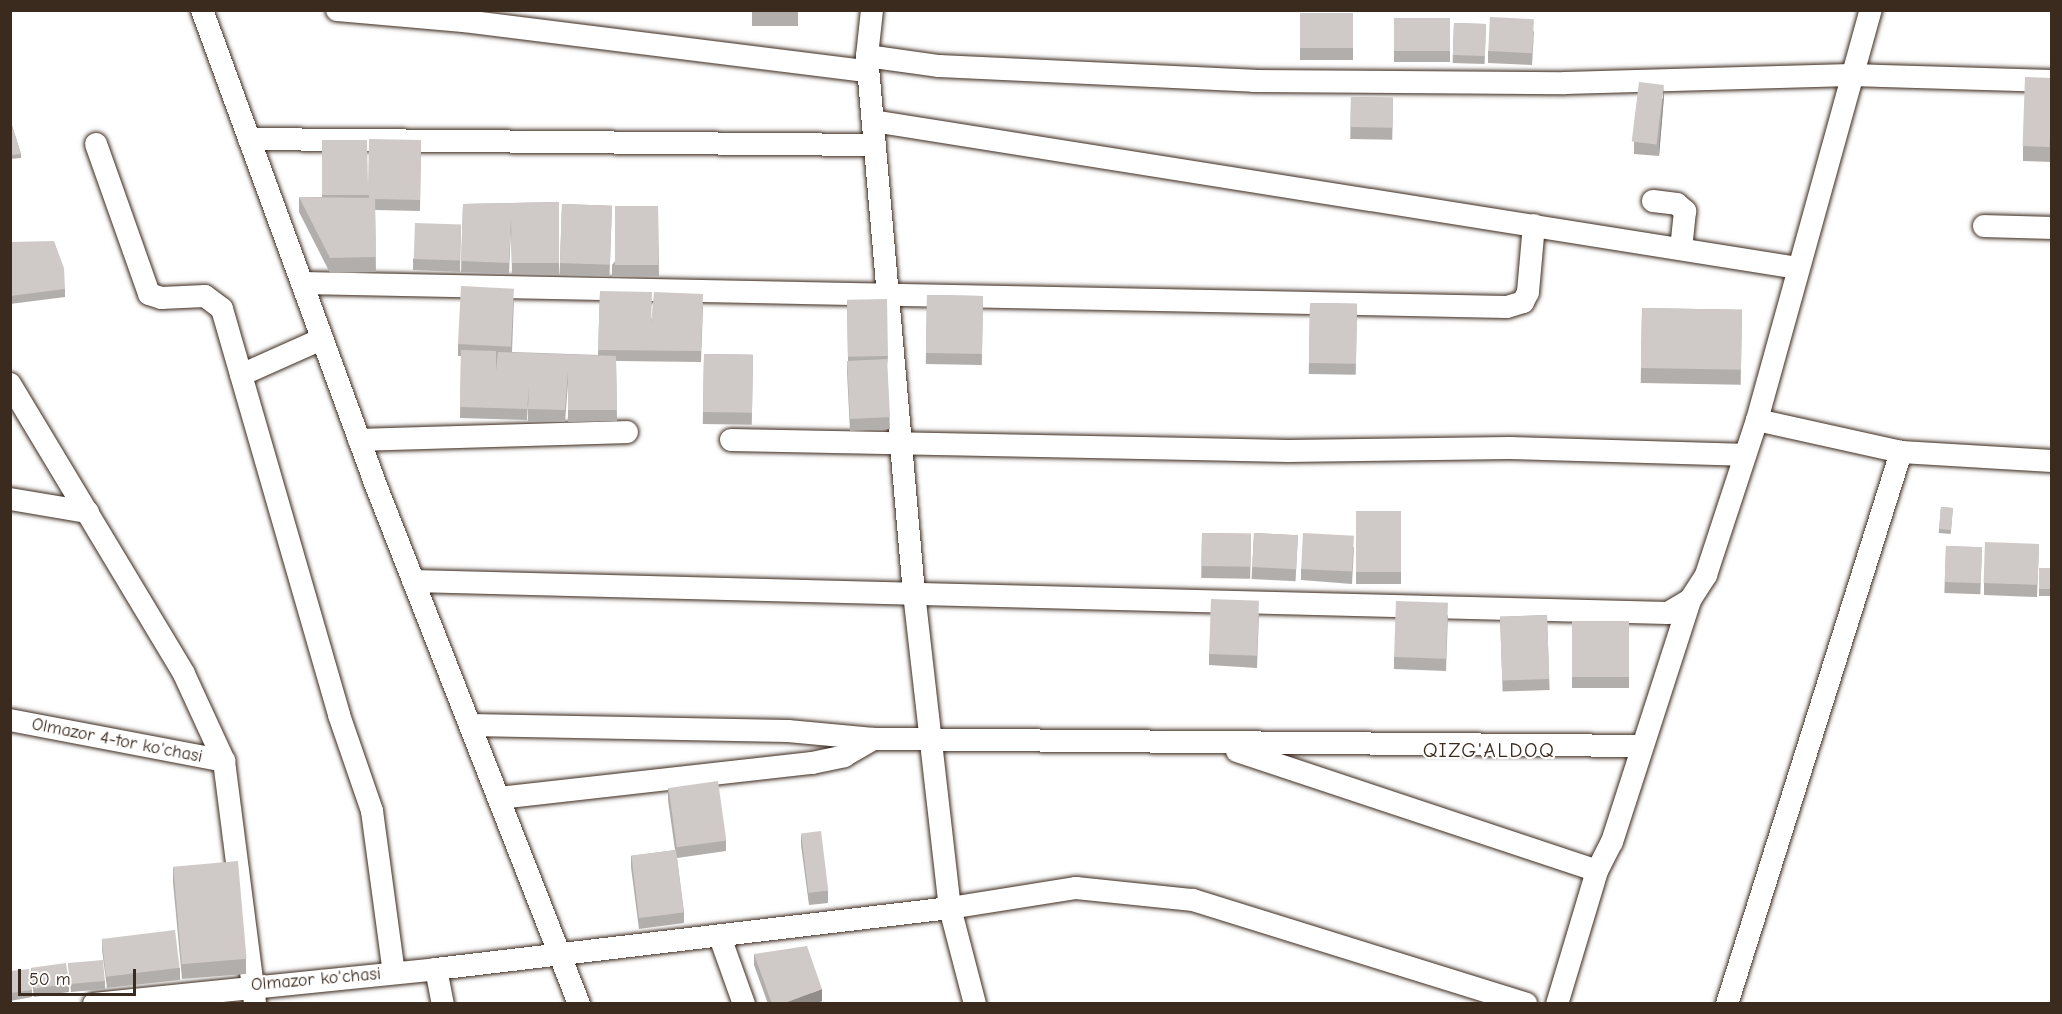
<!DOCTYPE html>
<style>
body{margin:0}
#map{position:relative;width:2062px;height:1014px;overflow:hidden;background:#fff;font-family:"Comic Neue",sans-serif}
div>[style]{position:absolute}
.roads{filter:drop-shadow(0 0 2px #3b2a1e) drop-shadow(0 0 2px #3b2a1e)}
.minor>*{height:22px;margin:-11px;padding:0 11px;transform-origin:11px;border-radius:11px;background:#fff}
.wall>*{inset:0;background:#b2aeab;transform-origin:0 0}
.shaded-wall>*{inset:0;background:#918d8b}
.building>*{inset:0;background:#cfcac7;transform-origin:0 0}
span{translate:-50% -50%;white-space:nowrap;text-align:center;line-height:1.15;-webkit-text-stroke:4.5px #fff;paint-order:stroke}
.street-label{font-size:18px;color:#3b2a1e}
.quarter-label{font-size:21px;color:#3b2a1e;letter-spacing:1.5px}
.frame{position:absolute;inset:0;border:12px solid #3b2a1e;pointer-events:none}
.scale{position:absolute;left:18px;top:969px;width:118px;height:27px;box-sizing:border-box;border:3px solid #3b2a1e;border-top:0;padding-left:8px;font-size:18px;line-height:21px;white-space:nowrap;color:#3b2a1e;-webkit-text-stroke:4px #fff;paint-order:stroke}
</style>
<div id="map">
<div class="roads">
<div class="minor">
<i style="left:202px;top:10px;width:498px;rotate:69.9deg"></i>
<i style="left:373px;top:478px;width:565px;rotate:68.61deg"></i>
<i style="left:337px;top:10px;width:127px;rotate:5deg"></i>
<i style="left:464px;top:21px;width:407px;rotate:7.1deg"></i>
<i style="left:872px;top:10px;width:46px;rotate:96.2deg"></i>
<i style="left:867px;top:56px;width:539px;rotate:85deg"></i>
<i style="left:914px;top:593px;width:317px;rotate:83.5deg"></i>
<i style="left:950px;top:908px;width:99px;rotate:75.4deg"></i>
<i style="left:867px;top:56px;width:73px;rotate:7.9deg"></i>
<i style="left:939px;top:66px;width:315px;rotate:2.7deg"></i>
<i style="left:1254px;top:81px;width:311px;rotate:0.4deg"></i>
<i style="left:1565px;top:83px;width:286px;rotate:-1.6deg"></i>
<i style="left:1851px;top:75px;width:201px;rotate:1.7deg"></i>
<i style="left:873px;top:121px;width:937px;rotate:9.03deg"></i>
<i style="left:249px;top:139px;width:626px;rotate:0.55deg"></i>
<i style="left:96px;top:144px;width:159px;rotate:70.5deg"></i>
<i style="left:149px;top:294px;width:13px;rotate:18deg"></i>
<i style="left:161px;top:298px;width:44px;rotate:-2.6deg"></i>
<i style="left:205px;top:296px;width:21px;rotate:37deg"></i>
<i style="left:222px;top:309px;width:423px;rotate:73.9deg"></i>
<i style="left:339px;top:715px;width:102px;rotate:71deg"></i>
<i style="left:372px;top:811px;width:163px;rotate:82.3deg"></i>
<i style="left:1653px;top:201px;width:24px;rotate:7deg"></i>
<i style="left:1677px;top:204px;width:11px;rotate:41deg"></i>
<i style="left:1685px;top:211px;width:36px;rotate:96deg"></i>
<i style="left:1984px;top:226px;width:68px;rotate:1.7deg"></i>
<i style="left:302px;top:283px;width:1205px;rotate:1.14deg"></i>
<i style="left:1507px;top:307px;width:17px;rotate:-17deg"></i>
<i style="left:1523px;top:302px;width:11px;rotate:-63deg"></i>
<i style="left:1528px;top:292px;width:67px;rotate:-84.9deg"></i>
<i style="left:241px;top:375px;width:89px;rotate:-24deg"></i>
<i style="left:10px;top:384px;width:338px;rotate:59deg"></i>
<i style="left:184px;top:674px;width:96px;rotate:65.3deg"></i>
<i style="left:224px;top:761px;width:245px;rotate:82.7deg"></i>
<i style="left:1757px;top:420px;width:426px;rotate:-74.5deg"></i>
<i style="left:359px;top:440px;width:268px;rotate:-1.7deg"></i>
<i style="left:731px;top:440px;width:557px;rotate:1.13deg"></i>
<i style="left:1288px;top:451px;width:222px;rotate:-0.8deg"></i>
<i style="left:1510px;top:448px;width:235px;rotate:1.7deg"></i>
<i style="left:10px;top:499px;width:79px;rotate:9.5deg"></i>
<i style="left:413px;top:581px;width:1255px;rotate:1.46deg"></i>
<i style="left:1668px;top:613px;width:26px;rotate:-31deg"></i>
<i style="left:1690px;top:600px;width:30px;rotate:-57deg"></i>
<i style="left:1706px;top:575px;width:163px;rotate:-71.8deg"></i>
<i style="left:1757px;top:420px;width:148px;rotate:12.5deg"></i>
<i style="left:1901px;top:452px;width:151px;rotate:3.4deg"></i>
<i style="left:10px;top:720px;width:218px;rotate:10.8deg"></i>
<i style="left:470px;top:725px;width:318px;rotate:1.1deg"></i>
<i style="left:788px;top:731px;width:86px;rotate:5.3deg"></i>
<i style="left:874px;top:739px;width:767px;rotate:0.52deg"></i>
<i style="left:1237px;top:751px;width:379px;rotate:18.4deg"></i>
<i style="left:1597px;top:871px;width:139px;rotate:106.7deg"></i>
<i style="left:499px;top:798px;width:315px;rotate:-6.4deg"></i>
<i style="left:812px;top:763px;width:33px;rotate:-12deg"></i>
<i style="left:844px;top:756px;width:34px;rotate:-30deg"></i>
<i style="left:1597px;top:871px;width:33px;rotate:-63deg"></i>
<i style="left:1612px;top:842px;width:254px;rotate:-72.1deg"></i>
<i style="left:720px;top:937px;width:71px;rotate:70.3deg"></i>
<i style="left:436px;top:969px;width:518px;rotate:-6.77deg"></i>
<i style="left:950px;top:908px;width:128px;rotate:-9deg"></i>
<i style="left:1076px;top:888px;width:118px;rotate:5.9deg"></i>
<i style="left:1193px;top:900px;width:349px;rotate:17.3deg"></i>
<i style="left:94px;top:1004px;width:344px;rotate:-5.8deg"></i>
<i style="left:436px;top:969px;width:36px;rotate:79deg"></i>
<i style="left:1727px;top:1004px;width:579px;rotate:-72.5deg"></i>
</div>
</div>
<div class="wall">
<i style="left:752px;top:10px;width:46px;height:16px"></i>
<i style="left:1353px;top:13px;width:47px;height:53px;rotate:90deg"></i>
<i style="left:1394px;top:18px;width:56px;height:44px"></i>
<i style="left:1454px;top:23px;width:32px;height:40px;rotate:2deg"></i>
<i style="clip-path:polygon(1534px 31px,1532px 65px,1488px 63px,1488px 51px)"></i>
<i style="clip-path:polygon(2052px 78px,2052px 162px,2023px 161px,2023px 146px)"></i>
<i style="clip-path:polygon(1664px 96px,1659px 156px,1634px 154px,1634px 142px)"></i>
<i style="left:1351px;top:97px;width:42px;height:42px;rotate:1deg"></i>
<i style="clip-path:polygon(10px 119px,21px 154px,21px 158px,10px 159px)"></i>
<i style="clip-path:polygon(322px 140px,368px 186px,421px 140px,420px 211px,375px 210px,376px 272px,330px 273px,299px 212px,299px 197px,322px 197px)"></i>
<i style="clip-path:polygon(559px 202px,559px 275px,512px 274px,511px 230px,509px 274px,461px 272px,463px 204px)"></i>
<i style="left:562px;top:204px;width:50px;height:71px;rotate:2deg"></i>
<i style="clip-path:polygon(658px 206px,659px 276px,612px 277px,612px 265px)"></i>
<i style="clip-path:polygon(461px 225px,460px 272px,413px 270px,413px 259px)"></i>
<i style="clip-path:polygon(10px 242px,65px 289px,65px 297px,10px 304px)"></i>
<i style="clip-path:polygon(600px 291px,652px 319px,703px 306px,701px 362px,616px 361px,617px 421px,568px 422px,568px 384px,565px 422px,528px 421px,528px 403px,527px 420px,460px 418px,461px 356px,458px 356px,458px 344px,514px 300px,512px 352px,598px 355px)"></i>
<i style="left:927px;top:295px;width:56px;height:69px;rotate:1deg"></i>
<i style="clip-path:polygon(847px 300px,888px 356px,887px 367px,890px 429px,850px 431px,847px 372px,847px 361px,848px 361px)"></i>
<i style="left:1310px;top:303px;width:47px;height:71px;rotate:1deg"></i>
<i style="left:1642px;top:308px;width:100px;height:75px;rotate:1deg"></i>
<i style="left:704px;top:354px;width:49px;height:70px;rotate:1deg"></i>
<i style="left:1941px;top:507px;width:12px;height:26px;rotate:5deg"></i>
<i style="left:1356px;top:511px;width:45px;height:73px"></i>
<i style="left:1202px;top:533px;width:49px;height:45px;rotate:1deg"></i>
<i style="left:1254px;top:533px;width:44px;height:46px;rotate:3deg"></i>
<i style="clip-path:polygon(2039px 544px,2037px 597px,1984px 595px,1984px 583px)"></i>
<i style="left:1946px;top:546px;width:36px;height:47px;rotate:2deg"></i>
<i style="clip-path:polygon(1354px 547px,1352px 584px,1301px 580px,1301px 569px)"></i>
<i style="left:2039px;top:568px;width:13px;height:28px"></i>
<i style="clip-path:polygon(1259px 613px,1257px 668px,1209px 665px,1209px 654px)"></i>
<i style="clip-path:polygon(1448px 615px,1446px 671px,1394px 669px,1394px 657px)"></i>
<i style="left:1547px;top:615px;width:75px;height:47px;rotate:88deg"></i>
<i style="left:1572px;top:621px;width:57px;height:67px"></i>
<i style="clip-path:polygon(668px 788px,726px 840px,726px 851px,677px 858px,684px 912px,684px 923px,639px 929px,631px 867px,631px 856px,675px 850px,668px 800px)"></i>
<i style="clip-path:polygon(801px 834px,828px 891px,828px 903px,809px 905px,801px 845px)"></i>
<i style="clip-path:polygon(173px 867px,246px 959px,246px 974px,182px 979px,173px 882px)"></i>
<i style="clip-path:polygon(102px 939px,180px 968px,180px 980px,107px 988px,102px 950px)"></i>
<i style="clip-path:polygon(754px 954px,822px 1001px,814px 1004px,768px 1004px,754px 965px)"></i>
<i style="clip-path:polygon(68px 963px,105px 981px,105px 989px,71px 992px)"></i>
<i style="clip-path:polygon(31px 968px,69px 984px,69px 992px,34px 997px,31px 975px)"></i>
<i style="clip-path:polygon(10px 971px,32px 990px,32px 997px,10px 1001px)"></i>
</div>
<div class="shaded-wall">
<i style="clip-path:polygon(1664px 85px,1664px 96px,1659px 156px,1659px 145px)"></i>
<i style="clip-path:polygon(822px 989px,822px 1001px,814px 1004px,782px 1004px)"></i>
</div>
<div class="building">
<i style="left:752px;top:10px;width:46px;height:1px"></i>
<i style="left:1353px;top:13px;width:35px;height:53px;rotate:90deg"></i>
<i style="left:1490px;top:17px;width:44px;height:34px;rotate:3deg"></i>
<i style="left:1394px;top:18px;width:56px;height:33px"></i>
<i style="left:1454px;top:23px;width:32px;height:32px;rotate:2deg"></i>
<i style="left:2025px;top:77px;width:27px;height:69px;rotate:2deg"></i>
<i style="left:1639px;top:82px;width:25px;height:60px;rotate:7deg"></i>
<i style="left:1351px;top:97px;width:42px;height:30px;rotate:1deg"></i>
<i style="clip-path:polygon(10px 119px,21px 154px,10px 155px)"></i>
<i style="clip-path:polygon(369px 139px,421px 140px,420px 200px,375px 199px,375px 198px,369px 198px,369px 195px,322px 195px,322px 140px,367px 140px,368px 186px)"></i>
<i style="clip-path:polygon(299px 197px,375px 198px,376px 257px,330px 258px)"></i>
<i style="clip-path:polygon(559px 202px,559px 263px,512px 263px,511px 219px,509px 263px,461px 261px,463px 204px)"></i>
<i style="left:562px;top:204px;width:50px;height:59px;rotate:2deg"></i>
<i style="left:615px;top:206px;width:43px;height:59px"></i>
<i style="left:415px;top:223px;width:46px;height:36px;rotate:2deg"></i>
<i style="clip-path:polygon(54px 241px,64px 268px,65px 289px,10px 296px,10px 242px)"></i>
<i style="left:461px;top:286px;width:53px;height:58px;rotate:3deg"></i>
<i style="clip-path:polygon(600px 291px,652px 292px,651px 324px,654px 292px,703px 294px,701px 351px,598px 350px)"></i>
<i style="left:927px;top:295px;width:56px;height:58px;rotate:1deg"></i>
<i style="left:887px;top:299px;width:57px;height:40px;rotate:89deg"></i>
<i style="left:1310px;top:303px;width:47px;height:60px;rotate:1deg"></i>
<i style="left:1642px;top:308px;width:100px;height:60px;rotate:1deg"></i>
<i style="clip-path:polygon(461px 350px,496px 351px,496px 371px,498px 352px,616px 356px,617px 410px,568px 410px,568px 372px,565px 410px,528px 409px,529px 387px,527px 409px,460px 407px)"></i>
<i style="left:704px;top:354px;width:49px;height:58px;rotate:1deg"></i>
<i style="left:887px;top:359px;width:58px;height:40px;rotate:87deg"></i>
<i style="left:1941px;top:507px;width:12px;height:22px;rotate:5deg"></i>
<i style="left:1356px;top:511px;width:45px;height:61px"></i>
<i style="left:1202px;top:533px;width:49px;height:33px;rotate:1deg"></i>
<i style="left:1254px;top:533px;width:44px;height:34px;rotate:3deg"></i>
<i style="left:1303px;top:533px;width:51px;height:36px;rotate:3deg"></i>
<i style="left:1985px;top:542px;width:54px;height:41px;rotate:2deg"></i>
<i style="left:1946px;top:546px;width:36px;height:36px;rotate:2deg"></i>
<i style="left:2039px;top:568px;width:13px;height:21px"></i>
<i style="left:1211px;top:599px;width:48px;height:55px;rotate:2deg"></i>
<i style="left:1396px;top:601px;width:52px;height:56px;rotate:2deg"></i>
<i style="left:1547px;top:615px;width:64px;height:47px;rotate:88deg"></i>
<i style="left:1572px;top:621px;width:57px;height:56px"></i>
<i style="left:718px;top:781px;width:60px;height:50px;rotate:82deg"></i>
<i style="left:821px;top:831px;width:60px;height:20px;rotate:83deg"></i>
<i style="left:676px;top:850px;width:63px;height:45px;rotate:83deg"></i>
<i style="left:238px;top:861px;width:98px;height:65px;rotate:85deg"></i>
<i style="left:175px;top:930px;width:38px;height:74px;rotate:83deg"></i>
<i style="clip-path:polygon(807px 946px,822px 989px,782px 1004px,772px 1004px,754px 954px)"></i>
<i style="left:103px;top:960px;width:21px;height:35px;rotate:85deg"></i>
<i style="left:66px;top:963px;width:21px;height:35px;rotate:82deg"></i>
<i style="clip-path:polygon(29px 969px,32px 990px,10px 993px,10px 971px)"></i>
</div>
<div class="street-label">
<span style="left:117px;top:741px;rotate:11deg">Olmazor 4-tor ko'chasi</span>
<span style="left:316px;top:980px;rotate:-5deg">Olmazor ko'chasi</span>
</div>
<div class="quarter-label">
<span style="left:1489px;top:750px">QIZG'ALDOQ</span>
</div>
<div class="frame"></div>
<div class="scale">50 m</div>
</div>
